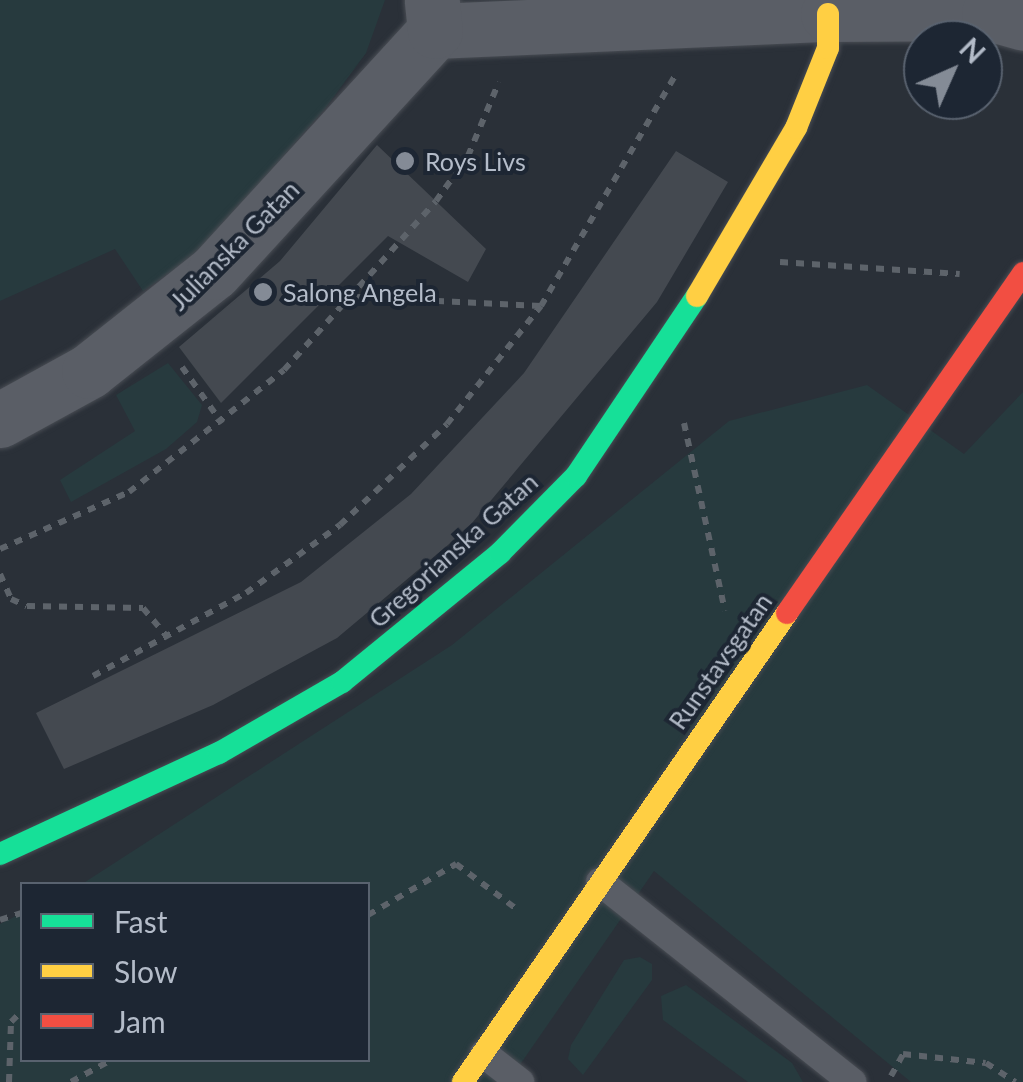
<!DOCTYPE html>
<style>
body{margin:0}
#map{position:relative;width:1023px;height:1082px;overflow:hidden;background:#2a3038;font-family:Lato,sans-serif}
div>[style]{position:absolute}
.green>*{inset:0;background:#273a3e}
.building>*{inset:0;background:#444950}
.path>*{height:6px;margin-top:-3px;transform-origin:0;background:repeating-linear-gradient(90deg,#5d636a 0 8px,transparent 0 16px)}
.roads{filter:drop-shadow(0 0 2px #484c53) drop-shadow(0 0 2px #484c53)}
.lane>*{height:28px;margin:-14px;padding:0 14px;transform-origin:14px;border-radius:14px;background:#5a5e66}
.street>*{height:55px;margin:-27.5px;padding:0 27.5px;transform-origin:27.5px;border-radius:27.5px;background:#5a5e66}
.fast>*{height:22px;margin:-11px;padding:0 11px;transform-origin:11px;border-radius:11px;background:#16e098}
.slow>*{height:22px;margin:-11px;padding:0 11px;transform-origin:11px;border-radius:11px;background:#ffcf43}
.jam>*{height:22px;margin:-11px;padding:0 11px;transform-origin:11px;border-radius:11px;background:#f24e42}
.dots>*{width:28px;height:28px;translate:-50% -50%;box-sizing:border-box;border:5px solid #1d2633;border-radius:50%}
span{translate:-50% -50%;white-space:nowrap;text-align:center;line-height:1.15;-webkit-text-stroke:8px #1d2633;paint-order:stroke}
.poi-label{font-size:25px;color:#b4bcc9}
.left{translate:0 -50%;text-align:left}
.street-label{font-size:25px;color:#b4bcc9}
.legend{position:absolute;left:20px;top:882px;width:350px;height:180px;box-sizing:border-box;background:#1d2633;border:2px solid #59626f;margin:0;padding:12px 18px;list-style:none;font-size:30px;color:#b4bcc9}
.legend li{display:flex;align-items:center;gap:20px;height:50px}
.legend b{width:50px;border:2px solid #59626f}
.north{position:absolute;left:903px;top:20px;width:100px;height:100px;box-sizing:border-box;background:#1d2633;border:2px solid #59626f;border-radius:50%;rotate:45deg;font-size:28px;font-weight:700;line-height:40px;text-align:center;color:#b4bcc9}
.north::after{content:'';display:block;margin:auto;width:35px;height:45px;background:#848b96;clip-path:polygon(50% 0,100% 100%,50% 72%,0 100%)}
</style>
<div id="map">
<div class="green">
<i style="clip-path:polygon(0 0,385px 0,366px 53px,324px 110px,197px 254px,143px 291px,115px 249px,0 301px)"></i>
<i style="clip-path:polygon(168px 363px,202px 405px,197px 422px,166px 449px,71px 502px,60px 480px,135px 431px,116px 395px)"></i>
<i style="clip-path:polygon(867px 385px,964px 454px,1023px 392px,1023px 1082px,911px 1082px,654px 871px,508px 1082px,0 1082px,0 924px,22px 913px,22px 1060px,368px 1060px,368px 884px,82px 884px,452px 645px,729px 421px)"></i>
<i style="clip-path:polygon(640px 957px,652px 964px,652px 980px,583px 1075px,568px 1059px,571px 1045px,624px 960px)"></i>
<i style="clip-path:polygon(686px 985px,792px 1063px,803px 1082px,748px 1082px,663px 1020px,661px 996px)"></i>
</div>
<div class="building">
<i style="clip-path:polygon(377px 145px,486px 249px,468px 282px,388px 236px,221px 403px,179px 347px,280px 261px)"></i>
<i style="clip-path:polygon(676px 151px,728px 182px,657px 302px,467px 529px,337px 638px,213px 705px,64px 769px,36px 713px,301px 582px,411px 494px,524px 373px)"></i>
</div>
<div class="path">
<i style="left:780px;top:262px;width:180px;rotate:3.8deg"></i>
<i style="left:356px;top:297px;width:185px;rotate:2.8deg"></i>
<i style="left:182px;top:367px;width:69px;rotate:54.5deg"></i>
<i style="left:684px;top:423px;width:192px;rotate:77.7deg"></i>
<i style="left:0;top:549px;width:141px;rotate:-23.8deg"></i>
<i style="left:129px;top:492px;width:197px;rotate:-38.2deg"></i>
<i style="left:284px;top:370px;width:227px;rotate:-48deg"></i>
<i style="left:436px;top:201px;width:55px;rotate:-54.6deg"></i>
<i style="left:468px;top:156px;width:80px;rotate:-67.3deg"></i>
<i style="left:0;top:574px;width:27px;rotate:66deg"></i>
<i style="left:11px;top:599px;width:17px;rotate:24deg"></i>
<i style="left:27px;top:606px;width:116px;rotate:1deg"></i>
<i style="left:143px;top:608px;width:38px;rotate:50deg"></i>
<i style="left:93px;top:676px;width:174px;rotate:-28.5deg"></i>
<i style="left:246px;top:593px;width:116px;rotate:-35.9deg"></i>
<i style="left:340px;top:525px;width:147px;rotate:-43.3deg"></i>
<i style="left:447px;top:424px;width:151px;rotate:-51.5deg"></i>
<i style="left:541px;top:306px;width:271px;rotate:-59.8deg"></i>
<i style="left:368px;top:915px;width:102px;rotate:-30.1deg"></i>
<i style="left:456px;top:864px;width:77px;rotate:36.6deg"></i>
<i style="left:0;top:920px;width:23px;rotate:-18deg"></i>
<i style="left:891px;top:1076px;width:25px;rotate:-61deg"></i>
<i style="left:903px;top:1054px;width:83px;rotate:6.2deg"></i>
<i style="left:986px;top:1063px;width:35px;rotate:33deg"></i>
<i style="left:9px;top:1082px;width:60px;rotate:-88.1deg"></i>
<i style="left:11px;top:1022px;width:16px;rotate:-45deg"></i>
<i style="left:71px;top:1082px;width:46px;rotate:-28.8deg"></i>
</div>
<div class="roads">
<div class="lane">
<i style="left:600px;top:882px;width:322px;rotate:38.4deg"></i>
<i style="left:484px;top:1054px;width:46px;rotate:37.9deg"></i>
</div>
<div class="street">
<i style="left:435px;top:31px;width:393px;rotate:-2.5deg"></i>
<i style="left:828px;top:14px;width:161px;rotate:-0.4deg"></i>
<i style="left:989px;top:13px;width:35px;rotate:16deg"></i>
<i style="left:0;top:420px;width:102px;rotate:-28.8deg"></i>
<i style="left:89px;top:371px;width:159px;rotate:-38.4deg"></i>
<i style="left:214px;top:272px;width:327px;rotate:-47.5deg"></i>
<i style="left:435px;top:31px;width:31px;rotate:-96deg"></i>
</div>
<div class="fast">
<i style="left:0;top:854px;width:241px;rotate:-24.8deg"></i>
<i style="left:219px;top:753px;width:142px;rotate:-30deg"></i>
<i style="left:342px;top:682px;width:204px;rotate:-39.2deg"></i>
<i style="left:500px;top:553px;width:108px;rotate:-45.4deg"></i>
<i style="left:576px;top:476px;width:217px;rotate:-56.1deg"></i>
</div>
<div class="slow">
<i style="left:697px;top:296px;width:195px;rotate:-59.5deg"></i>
<i style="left:796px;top:128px;width:86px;rotate:-68.2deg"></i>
<i style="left:828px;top:48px;width:34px;rotate:-90deg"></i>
<i style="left:463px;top:1082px;width:570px;rotate:-55.36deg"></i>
</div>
<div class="jam">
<i style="left:787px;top:613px;width:414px;rotate:-55.2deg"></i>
</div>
</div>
<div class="dots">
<i style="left:405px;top:161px;background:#848b96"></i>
<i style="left:263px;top:292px;background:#848b96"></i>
</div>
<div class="poi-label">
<span class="left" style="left:425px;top:161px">Roys Livs</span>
<span class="left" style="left:283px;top:292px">Salong Angela</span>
</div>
<div class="street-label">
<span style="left:234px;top:245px;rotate:-45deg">Julianska Gatan</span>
<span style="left:453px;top:550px;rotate:-42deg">Gregorianska Gatan</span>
<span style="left:720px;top:661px;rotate:-55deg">Runstavsgatan</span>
</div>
<ul class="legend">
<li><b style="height:12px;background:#16e098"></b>Fast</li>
<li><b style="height:12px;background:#ffcf43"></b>Slow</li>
<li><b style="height:12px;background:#f24e42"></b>Jam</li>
</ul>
<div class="north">N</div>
</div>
